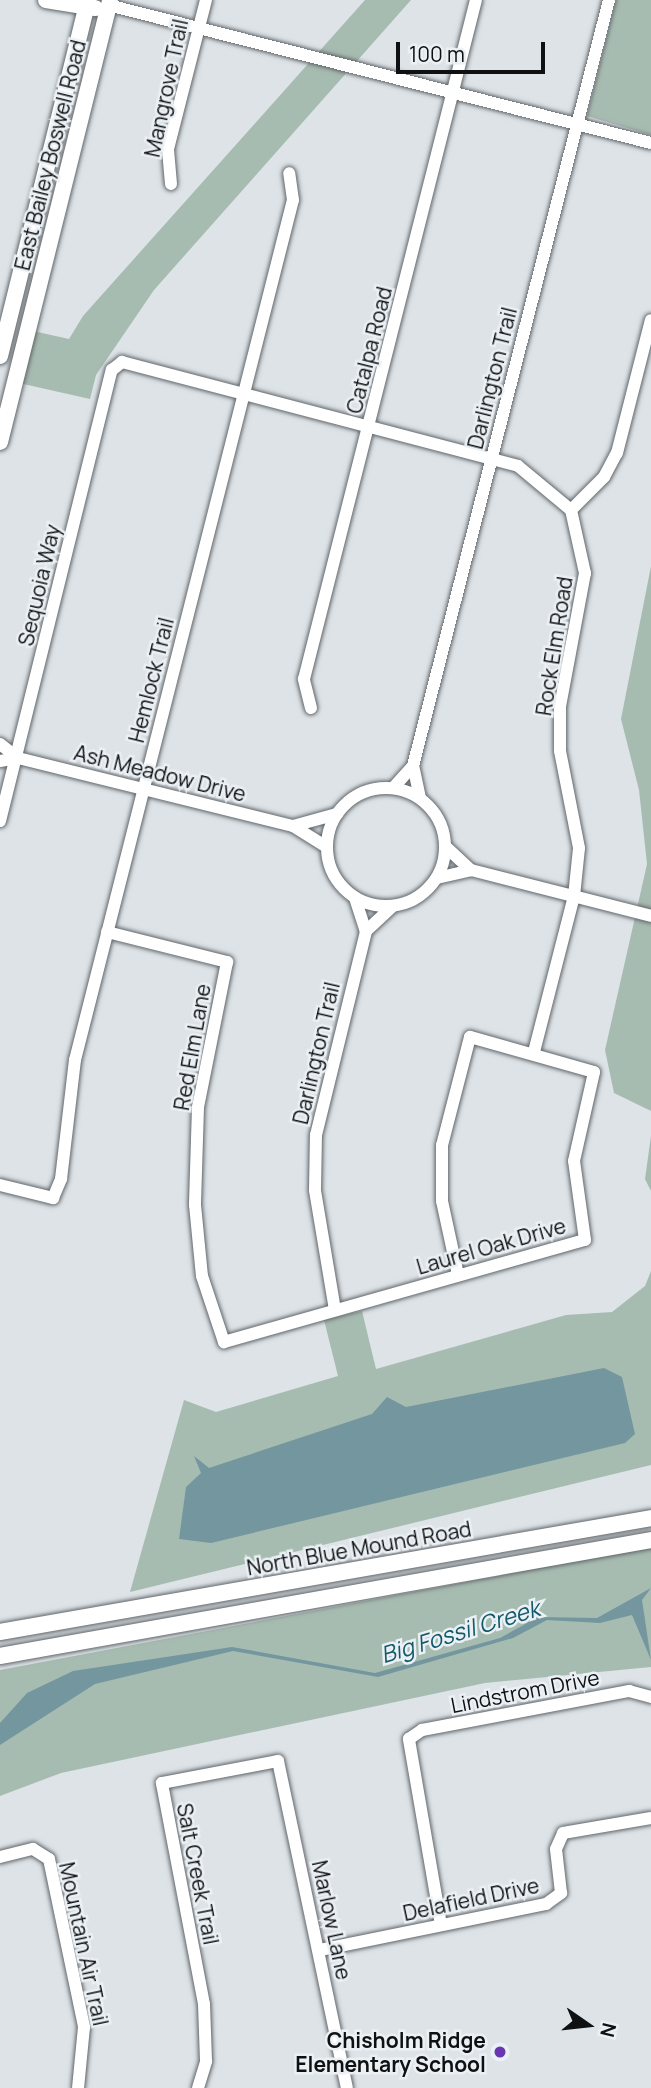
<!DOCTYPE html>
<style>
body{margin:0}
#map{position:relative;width:651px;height:2088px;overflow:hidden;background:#dde3e7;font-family:Manrope,sans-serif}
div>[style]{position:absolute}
.green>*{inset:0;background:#a7bcb1}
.water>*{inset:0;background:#74969f}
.roads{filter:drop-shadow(0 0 2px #61666a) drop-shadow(0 0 2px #61666a)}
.minor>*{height:12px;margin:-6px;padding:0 6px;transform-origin:6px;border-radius:6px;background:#fff}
.minor>.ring{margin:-6px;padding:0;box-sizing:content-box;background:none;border:12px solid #fff;border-radius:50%}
.major>*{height:16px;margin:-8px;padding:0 8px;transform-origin:8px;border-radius:8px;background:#fff}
.dots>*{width:19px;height:19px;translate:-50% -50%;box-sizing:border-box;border:4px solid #ebf0f5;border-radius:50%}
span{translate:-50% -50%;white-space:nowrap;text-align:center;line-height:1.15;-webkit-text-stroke:5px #ebf0f5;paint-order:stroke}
.street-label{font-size:21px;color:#0e1011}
.poi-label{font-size:21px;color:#0e1011;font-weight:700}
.right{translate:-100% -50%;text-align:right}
.water-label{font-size:23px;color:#125a69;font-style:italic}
.north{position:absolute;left:553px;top:1990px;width:70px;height:70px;-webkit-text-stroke:5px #ebf0f5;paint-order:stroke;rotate:104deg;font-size:19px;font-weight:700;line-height:28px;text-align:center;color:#0e1011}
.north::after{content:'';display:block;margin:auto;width:24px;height:32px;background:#0e1011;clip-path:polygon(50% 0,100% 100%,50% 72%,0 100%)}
.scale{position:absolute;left:396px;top:42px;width:149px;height:32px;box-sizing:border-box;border:4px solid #0e1011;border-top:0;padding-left:9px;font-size:21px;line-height:24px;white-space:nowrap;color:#0e1011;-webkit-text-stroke:5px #ebf0f5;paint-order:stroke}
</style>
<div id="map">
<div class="green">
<i style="clip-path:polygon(365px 0,411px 0,154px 290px,96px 375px,90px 399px,19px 383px,33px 331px,69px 339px,83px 316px)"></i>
<i style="clip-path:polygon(616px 0,651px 0,651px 135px,587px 116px)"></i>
<i style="clip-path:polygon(651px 566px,651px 1111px,614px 1093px,605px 1050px,647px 864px,639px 790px,621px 719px)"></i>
<i style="clip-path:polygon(651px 1136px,651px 1191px,645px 1179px)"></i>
<i style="clip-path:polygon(651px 1271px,651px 1465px,130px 1592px,184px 1400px,216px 1412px,338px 1376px,324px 1320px,362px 1311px,376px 1369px,566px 1315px,612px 1312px,645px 1286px)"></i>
<i style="clip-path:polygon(651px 1547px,651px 1667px,485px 1683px,61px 1773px,0 1796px,0 1670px)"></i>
</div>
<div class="water">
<i style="clip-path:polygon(604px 1368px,622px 1377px,635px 1434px,625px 1443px,211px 1543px,179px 1539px,186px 1487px,201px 1473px,194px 1456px,209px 1468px,372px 1414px,387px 1397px,406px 1407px)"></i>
<i style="clip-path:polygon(651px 1588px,642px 1600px,651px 1660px,632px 1615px,600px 1623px,547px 1620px,513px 1638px,378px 1677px,233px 1651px,95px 1684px,0 1745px,0 1723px,27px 1693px,73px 1671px,232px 1647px,375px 1673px,500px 1638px,538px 1617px,597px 1618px)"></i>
</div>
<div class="roads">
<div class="minor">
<i style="left:108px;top:5px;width:560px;rotate:14.26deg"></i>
<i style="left:171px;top:184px;width:35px;rotate:-95deg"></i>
<i style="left:168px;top:149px;width:154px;rotate:-75.7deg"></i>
<i style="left:571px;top:510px;width:47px;rotate:-45deg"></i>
<i style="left:604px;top:477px;width:27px;rotate:-62deg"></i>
<i style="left:617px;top:453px;width:137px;rotate:-75.7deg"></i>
<i style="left:311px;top:708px;width:30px;rotate:-104deg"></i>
<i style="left:304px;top:679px;width:700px;rotate:-75.79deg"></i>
<i style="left:0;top:744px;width:23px;rotate:38deg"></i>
<i style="left:0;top:761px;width:18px;rotate:-9deg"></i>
<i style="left:18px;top:758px;width:283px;rotate:13.9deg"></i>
<i style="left:293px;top:826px;width:40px;rotate:32deg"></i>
<i class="ring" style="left:327px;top:788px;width:106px;height:106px"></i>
<i style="left:393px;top:788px;width:30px;rotate:-48deg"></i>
<i style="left:420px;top:798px;width:33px;rotate:-102deg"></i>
<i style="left:413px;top:766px;width:791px;rotate:-75.65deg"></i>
<i style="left:0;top:821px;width:465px;rotate:-76.1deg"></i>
<i style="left:112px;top:370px;width:13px;rotate:-39deg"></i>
<i style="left:122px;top:362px;width:409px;rotate:14.7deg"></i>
<i style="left:518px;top:466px;width:69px;rotate:39.7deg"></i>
<i style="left:571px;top:510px;width:65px;rotate:77.5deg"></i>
<i style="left:585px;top:573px;width:135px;rotate:100.6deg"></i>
<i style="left:560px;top:706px;width:45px;rotate:90deg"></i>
<i style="left:560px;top:751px;width:99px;rotate:78.9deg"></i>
<i style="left:579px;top:848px;width:48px;rotate:95.9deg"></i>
<i style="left:574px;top:896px;width:161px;rotate:104.4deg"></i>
<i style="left:293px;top:826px;width:46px;rotate:-15.3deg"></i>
<i style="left:446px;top:847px;width:34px;rotate:43deg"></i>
<i style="left:437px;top:878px;width:35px;rotate:-13deg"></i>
<i style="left:471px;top:870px;width:186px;rotate:14.3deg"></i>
<i style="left:355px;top:898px;width:35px;rotate:72deg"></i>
<i style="left:107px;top:932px;width:124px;rotate:14deg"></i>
<i style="left:227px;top:962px;width:148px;rotate:101.3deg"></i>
<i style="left:198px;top:1107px;width:98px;rotate:91.8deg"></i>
<i style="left:195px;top:1205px;width:71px;rotate:84.4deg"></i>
<i style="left:202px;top:1276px;width:70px;rotate:71.6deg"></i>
<i style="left:224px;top:1342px;width:375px;rotate:-15.8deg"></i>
<i style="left:585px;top:1240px;width:80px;rotate:-97.9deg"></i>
<i style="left:574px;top:1161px;width:91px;rotate:-77.3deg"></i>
<i style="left:594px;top:1072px;width:129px;rotate:-164.2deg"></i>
<i style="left:470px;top:1037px;width:112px;rotate:104.5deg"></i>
<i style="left:442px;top:1145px;width:56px;rotate:90deg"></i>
<i style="left:442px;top:1201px;width:76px;rotate:77.8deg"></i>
<i style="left:0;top:1185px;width:55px;rotate:13.8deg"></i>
<i style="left:53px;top:1198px;width:21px;rotate:-67deg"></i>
<i style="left:61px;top:1179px;width:120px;rotate:-83.3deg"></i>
<i style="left:75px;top:1060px;width:887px;rotate:-75.78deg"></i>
<i style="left:293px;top:200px;width:27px;rotate:-98deg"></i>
<i style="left:335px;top:1310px;width:122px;rotate:-99.5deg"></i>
<i style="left:315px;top:1190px;width:55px;rotate:-89deg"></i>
<i style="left:316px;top:1135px;width:210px;rotate:-76.2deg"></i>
<i style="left:366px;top:931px;width:35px;rotate:-43deg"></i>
<i style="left:0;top:1857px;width:34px;rotate:-14deg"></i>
<i style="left:33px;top:1849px;width:19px;rotate:32deg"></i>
<i style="left:49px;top:1859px;width:172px;rotate:78.2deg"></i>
<i style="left:84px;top:2027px;width:61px;rotate:95.6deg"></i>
<i style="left:441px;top:1925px;width:189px;rotate:-99.8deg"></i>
<i style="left:409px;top:1739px;width:16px;rotate:-35deg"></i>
<i style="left:422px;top:1730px;width:211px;rotate:-10.7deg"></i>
<i style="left:629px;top:1691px;width:23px;rotate:15deg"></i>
<i style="left:320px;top:1950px;width:231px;rotate:-11.5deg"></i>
<i style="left:546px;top:1904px;width:19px;rotate:-36deg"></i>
<i style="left:561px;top:1893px;width:44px;rotate:-96.5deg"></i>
<i style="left:556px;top:1849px;width:17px;rotate:-66deg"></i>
<i style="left:563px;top:1833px;width:89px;rotate:-9.7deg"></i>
<i style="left:198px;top:2088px;width:28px;rotate:-73deg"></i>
<i style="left:206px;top:2061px;width:57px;rotate:-92deg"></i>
<i style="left:204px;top:2004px;width:225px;rotate:-100.8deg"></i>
<i style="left:162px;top:1783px;width:118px;rotate:-10.7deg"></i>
<i style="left:278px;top:1761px;width:334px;rotate:78.1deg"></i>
</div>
<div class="major">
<i style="left:46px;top:0;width:50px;rotate:9.3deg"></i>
<i style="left:0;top:356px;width:367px;rotate:-76.1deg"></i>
<i style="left:0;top:442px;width:455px;rotate:-76deg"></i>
<i style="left:0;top:1632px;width:661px;rotate:-9.93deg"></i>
<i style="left:0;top:1656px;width:661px;rotate:-10.1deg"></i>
</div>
</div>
<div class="dots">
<i style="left:500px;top:2052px;background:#6637ae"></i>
</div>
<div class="street-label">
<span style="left:166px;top:88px;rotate:-78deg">Mangrove Trail</span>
<span style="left:50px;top:155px;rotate:-76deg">East Bailey Boswell Road</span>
<span style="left:369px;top:350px;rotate:-76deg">Catalpa Road</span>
<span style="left:492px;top:378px;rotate:-76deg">Darlington Trail</span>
<span style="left:39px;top:585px;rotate:-77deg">Sequoia Way</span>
<span style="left:554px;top:646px;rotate:-81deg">Rock Elm Road</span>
<span style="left:151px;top:680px;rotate:-76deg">Hemlock Trail</span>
<span style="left:160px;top:773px;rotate:14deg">Ash Meadow Drive</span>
<span style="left:192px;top:1047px;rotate:-80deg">Red Elm Lane</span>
<span style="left:316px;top:1053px;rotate:-77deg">Darlington Trail</span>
<span style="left:491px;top:1246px;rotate:-16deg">Laurel Oak Drive</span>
<span style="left:359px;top:1548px;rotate:-10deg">North Blue Mound Road</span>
<span style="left:525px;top:1691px;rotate:-11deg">Lindstrom Drive</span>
<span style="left:198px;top:1874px;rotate:79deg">Salt Creek Trail</span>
<span style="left:471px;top:1899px;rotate:-12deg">Delafield Drive</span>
<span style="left:332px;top:1920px;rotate:78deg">Marlow Lane</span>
<span style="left:84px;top:1944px;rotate:78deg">Mountain Air Trail</span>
</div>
<div class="poi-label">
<span class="right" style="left:486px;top:2052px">Chisholm Ridge<br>Elementary School</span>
</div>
<div class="water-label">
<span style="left:460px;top:1631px;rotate:-17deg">Big Fossil Creek</span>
</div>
<div class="north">N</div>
<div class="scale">100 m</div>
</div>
